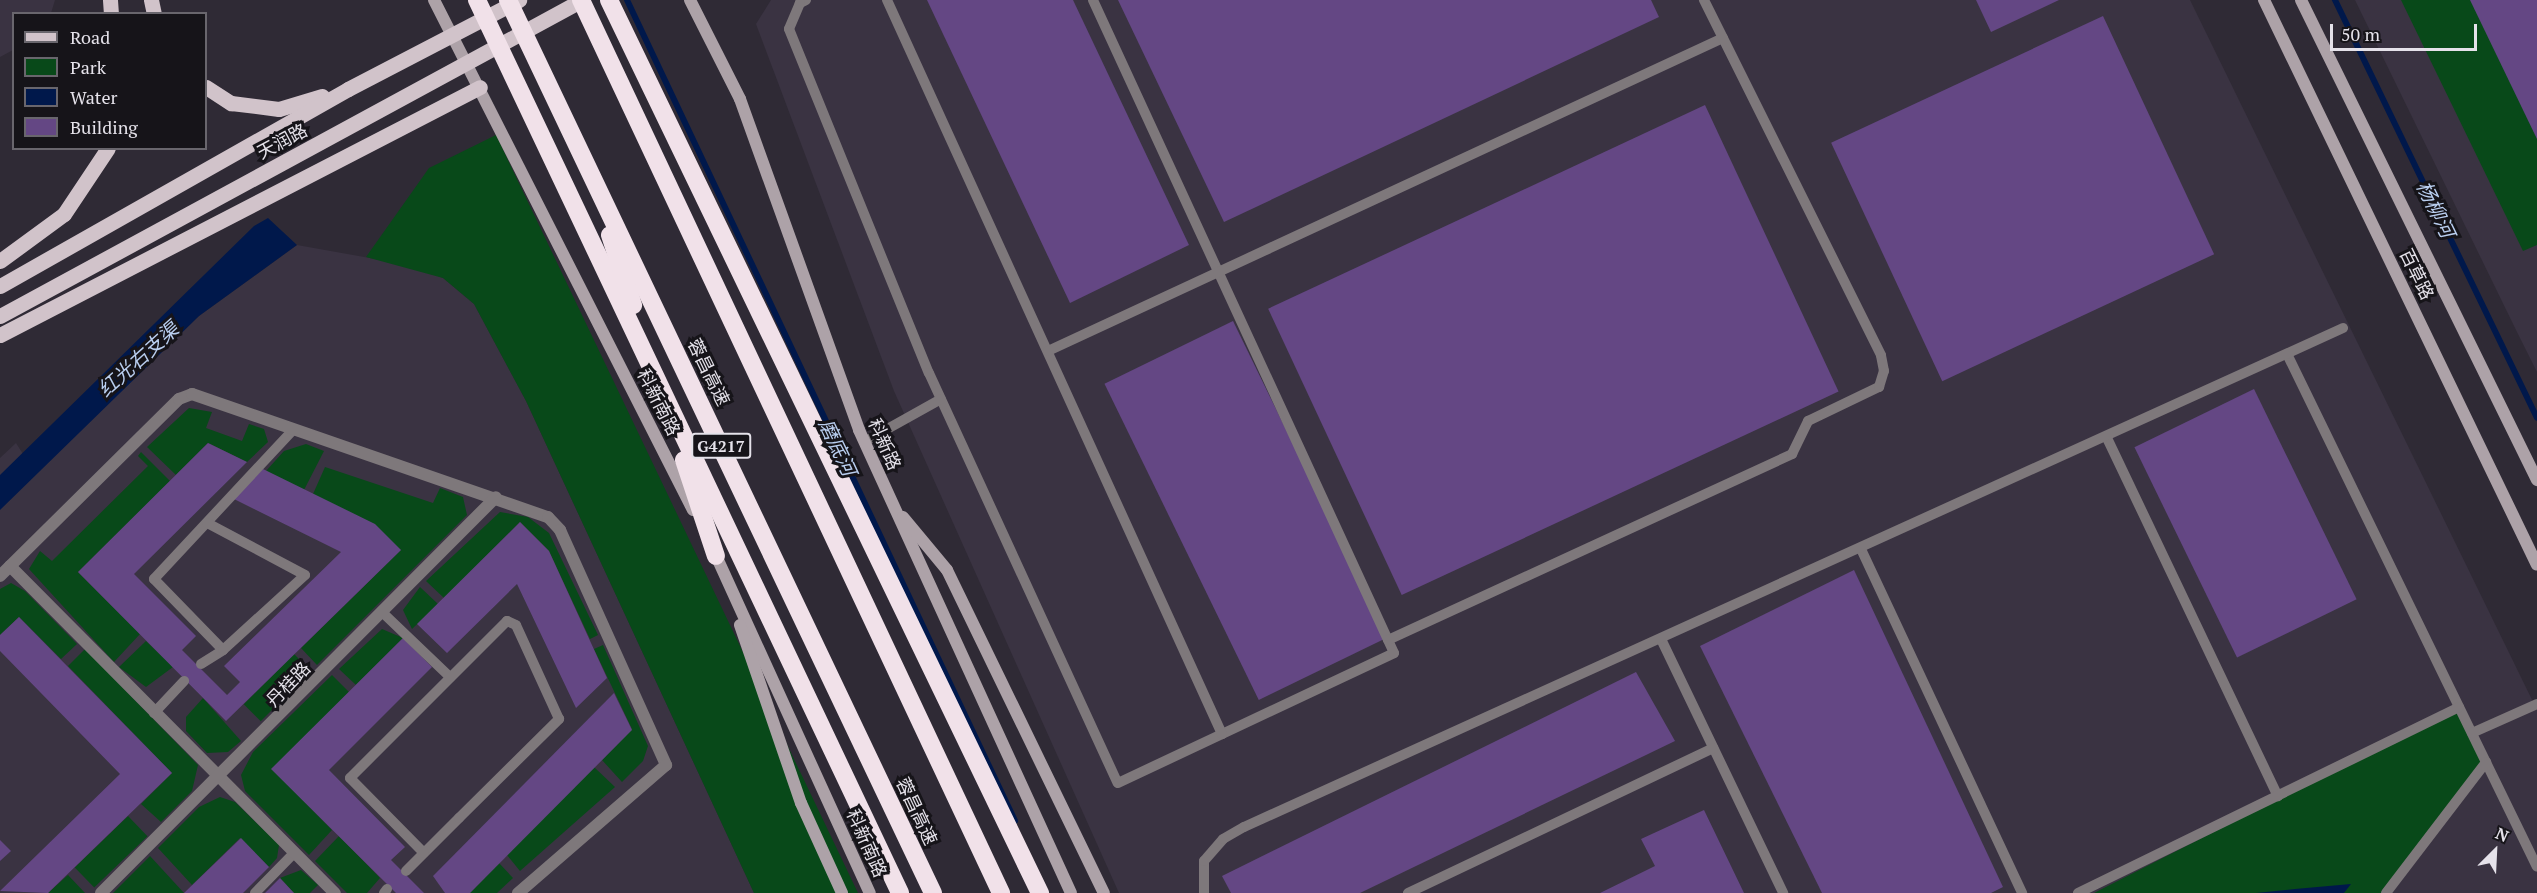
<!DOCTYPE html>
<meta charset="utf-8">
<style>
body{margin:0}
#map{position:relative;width:2537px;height:893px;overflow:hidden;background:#2f2a35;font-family:"PT Serif","Noto Sans SC",serif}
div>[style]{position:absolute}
.built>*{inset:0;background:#3a3342}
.green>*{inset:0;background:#084919;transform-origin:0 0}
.water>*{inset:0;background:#00184b}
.stream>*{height:6px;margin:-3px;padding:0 3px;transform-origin:3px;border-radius:3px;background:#00184b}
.building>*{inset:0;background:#644784;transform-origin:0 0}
.lane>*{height:10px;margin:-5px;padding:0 5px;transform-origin:5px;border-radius:5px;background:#7e787b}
.street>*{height:12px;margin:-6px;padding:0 6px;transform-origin:6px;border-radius:6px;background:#7e787b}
.secondary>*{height:12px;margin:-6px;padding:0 6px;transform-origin:6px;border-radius:6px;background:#ada2a8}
.primary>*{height:15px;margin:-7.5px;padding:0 7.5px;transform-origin:7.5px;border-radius:7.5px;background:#d1c3ca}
.highway>*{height:18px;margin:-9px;padding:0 9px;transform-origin:9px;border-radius:9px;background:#f1e1e9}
span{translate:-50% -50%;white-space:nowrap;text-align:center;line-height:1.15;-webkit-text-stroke:6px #161419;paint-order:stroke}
.shield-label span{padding:2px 4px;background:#161419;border:2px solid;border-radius:4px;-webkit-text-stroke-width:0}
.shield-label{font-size:16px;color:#e5e2ea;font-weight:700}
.street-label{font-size:18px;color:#e5e2ea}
.water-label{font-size:20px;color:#b9ceef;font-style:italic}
.legend{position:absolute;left:12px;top:12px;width:195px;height:138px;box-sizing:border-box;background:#161419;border:2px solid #69666d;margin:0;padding:8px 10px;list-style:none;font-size:18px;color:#e5e2ea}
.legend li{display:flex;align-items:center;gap:12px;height:30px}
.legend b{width:30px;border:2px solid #69666d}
.north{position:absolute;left:2465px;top:821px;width:60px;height:60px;-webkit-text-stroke:4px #161419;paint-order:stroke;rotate:24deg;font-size:16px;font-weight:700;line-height:24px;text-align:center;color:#e5e2ea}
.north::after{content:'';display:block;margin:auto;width:21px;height:27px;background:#e5e2ea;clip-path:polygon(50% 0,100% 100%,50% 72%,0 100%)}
.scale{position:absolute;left:2330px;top:24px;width:147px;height:27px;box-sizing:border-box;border:3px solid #e5e2ea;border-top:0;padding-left:8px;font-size:18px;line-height:21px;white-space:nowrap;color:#e5e2ea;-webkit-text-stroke:4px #161419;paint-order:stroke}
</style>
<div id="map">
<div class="built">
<i style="clip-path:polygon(0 0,55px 0,51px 13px,14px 14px,13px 50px,0 57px)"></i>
<i style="clip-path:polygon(771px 0,2190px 0,2537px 710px,2537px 893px,1119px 893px,894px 391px,756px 24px)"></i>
<i style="clip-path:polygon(2355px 0,2537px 0,2537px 372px,2517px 332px)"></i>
<i style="clip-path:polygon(297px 245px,409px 265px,443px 278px,474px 304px,526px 401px,754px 893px,0 893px,0 458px,16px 443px,35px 473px,199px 316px)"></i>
</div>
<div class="green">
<i style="clip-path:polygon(2401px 0,2537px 0,2537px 245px,2523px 251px)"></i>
<i style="clip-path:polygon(496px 135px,858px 893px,754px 893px,526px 401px,474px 304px,443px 278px,366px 257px,429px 168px)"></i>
<i style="clip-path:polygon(189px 408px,212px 412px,206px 428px,242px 441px,249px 424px,264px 429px,268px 442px,247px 462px,208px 443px,176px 475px,147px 447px)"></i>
<i style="clip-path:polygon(306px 444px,324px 451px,304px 490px,266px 471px,284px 451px)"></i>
<i style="clip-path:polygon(141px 452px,170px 481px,78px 572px,140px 634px,114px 662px,29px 569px,40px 551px,52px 561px,148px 466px,138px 456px)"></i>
<i style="clip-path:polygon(325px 467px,433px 503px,440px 488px,463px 497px,467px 515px,317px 665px,301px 648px,401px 550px,313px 494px)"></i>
<i style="clip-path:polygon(500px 512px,528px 517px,549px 533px,598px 635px,590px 639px,549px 551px,520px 522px,444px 598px,426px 581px)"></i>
<i style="clip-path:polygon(11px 583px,25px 591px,77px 644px,61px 659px,19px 617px,0 635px,0 589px)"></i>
<i style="clip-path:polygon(420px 587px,438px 604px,412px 629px,403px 610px)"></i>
<i style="clip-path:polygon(382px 629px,403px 638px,356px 685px,339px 669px)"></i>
<i style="clip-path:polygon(146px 641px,173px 667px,146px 687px,119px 667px)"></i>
<i style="clip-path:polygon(603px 645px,648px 746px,643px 761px,622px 782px,602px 760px,632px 729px,594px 649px)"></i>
<i style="clip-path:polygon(85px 649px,198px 765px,192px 791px,161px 822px,141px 804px,172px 773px,68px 666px)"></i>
<i style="left:294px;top:654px;width:24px;height:71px;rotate:45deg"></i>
<i style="clip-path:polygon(332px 675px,349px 692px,272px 769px,332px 830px,309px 855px,245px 791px,241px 775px,253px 752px)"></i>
<i style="clip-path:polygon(203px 698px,241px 741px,228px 752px,207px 753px,186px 731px,186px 717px)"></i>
<i style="clip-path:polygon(2459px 707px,2486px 762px,2382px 893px,2094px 893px)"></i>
<i style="clip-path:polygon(594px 767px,615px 787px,520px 871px,507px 855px)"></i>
<i style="clip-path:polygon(220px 797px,235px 802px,279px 845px,277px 858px,269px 867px,240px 838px,192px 885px,158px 848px,199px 807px)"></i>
<i style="left:128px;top:816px;width:28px;height:74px;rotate:46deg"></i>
<i style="clip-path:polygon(339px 836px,380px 878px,367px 893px,347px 893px,315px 861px)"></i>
<i style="clip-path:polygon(150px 856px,184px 893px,113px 893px)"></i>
<i style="clip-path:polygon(499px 863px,513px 878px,497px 893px,470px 893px)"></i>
<i style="clip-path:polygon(301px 870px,318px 885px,310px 893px,294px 893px,280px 878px)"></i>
<i style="clip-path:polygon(68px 875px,85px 893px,48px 893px)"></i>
</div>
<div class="water">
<i style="clip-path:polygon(268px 218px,297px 245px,199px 316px,0 510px,0 475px,254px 226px)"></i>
<i style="clip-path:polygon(2351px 884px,2344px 893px,2256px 893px,2295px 889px)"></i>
</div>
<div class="stream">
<i style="left:627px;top:0;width:908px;rotate:64.7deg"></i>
<i style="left:2335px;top:0;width:464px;rotate:64.2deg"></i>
</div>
<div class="building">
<i style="clip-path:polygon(927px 0,1073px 0,1189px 245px,1070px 303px)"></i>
<i style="clip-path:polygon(1118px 0,1651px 0,1659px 17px,1224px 222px)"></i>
<i style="clip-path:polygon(1976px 0,2059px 0,1991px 32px)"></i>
<i style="clip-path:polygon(2470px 0,2537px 0,2537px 139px)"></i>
<i style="left:2103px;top:16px;width:263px;height:300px;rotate:65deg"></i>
<i style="left:1705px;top:105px;width:316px;height:482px;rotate:65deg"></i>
<i style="left:1233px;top:321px;width:352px;height:143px;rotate:64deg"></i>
<i style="left:2254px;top:389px;width:234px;height:133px;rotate:64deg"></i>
<i style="clip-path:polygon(208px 443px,247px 462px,134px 574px,196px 636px,182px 650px,227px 695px,240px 682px,224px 666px,341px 552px,234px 499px,263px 469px,375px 524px,401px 550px,226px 721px,78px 572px)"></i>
<i style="clip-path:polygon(520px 522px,549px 551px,607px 678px,576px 708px,517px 584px,447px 653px,417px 624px)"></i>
<i style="clip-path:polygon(1854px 570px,2003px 887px,1991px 893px,1822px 893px,1700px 646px)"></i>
<i style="clip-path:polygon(19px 617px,172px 773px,48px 893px,0 891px,120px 774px,0 651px,0 635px)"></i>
<i style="clip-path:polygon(403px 638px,432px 667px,329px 770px,405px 847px,391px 860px,424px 893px,396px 893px,271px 769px)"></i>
<i style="clip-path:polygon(1636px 672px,1675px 741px,1360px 893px,1231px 893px,1222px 876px)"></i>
<i style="clip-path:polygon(614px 693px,632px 730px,470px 893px,445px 893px,433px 876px)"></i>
<i style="clip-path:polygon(1704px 810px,1744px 893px,1600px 893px,1655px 866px,1641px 839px)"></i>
<i style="clip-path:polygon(241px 838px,269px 867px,243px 893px,184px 893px)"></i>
<i style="clip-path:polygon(0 840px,11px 851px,0 861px)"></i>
<i style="clip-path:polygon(280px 878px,294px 893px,265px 893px)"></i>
</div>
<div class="lane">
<i style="left:806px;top:0;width:7px;rotate:153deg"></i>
<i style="left:800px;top:3px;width:28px;rotate:113deg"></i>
<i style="left:789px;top:29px;width:371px;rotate:67.9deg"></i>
<i style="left:929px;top:373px;width:451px;rotate:65.3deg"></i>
<i style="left:1118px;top:783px;width:305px;rotate:-25.2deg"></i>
<i style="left:1394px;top:653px;width:719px;rotate:-114.75deg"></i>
<i style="left:887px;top:0;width:807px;rotate:65.47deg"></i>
<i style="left:1048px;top:351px;width:744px;rotate:-24.88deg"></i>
<i style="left:2288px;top:356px;width:568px;rotate:64.02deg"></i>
<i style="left:2107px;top:438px;width:397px;rotate:64.5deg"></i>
<i style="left:864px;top:442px;width:88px;rotate:-29.2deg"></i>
<i style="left:1861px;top:549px;width:380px;rotate:64.9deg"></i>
<i style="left:383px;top:613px;width:93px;rotate:43.7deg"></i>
<i style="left:1661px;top:639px;width:282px;rotate:64.3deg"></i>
<i style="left:1388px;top:640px;width:445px;rotate:-24.7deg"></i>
<i style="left:1792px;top:454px;width:37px;rotate:-64deg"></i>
<i style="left:1808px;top:421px;width:79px;rotate:-25.6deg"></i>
<i style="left:1879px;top:387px;width:17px;rotate:-73deg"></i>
<i style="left:1884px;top:371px;width:16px;rotate:-101deg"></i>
<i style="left:1881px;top:355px;width:397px;rotate:-116.5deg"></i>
<i style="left:223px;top:650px;width:99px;rotate:-134.2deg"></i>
<i style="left:154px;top:579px;width:205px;rotate:-47deg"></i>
<i style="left:201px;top:664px;width:26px;rotate:-32deg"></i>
<i style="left:223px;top:650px;width:111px;rotate:-42.4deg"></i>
<i style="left:305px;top:575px;width:111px;rotate:-152deg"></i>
<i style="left:154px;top:713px;width:44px;rotate:-46.8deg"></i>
<i style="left:2472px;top:733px;width:71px;rotate:-24deg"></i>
<i style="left:406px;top:871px;width:75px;rotate:-45deg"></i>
<i style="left:459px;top:818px;width:141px;rotate:-44.7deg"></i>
<i style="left:559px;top:719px;width:103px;rotate:-114.6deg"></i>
<i style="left:516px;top:625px;width:10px;rotate:-156deg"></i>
<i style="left:507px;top:621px;width:222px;rotate:135deg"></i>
<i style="left:350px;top:778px;width:105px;rotate:45.4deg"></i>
<i style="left:255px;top:893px;width:57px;rotate:-45.7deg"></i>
<i style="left:384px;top:893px;width:5px;rotate:-53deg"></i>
<i style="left:1204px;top:893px;width:32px;rotate:-90deg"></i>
<i style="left:1204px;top:861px;width:29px;rotate:-49deg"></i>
<i style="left:1223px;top:839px;width:24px;rotate:-30deg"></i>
<i style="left:1244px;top:827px;width:1207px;rotate:-24.42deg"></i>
<i style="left:1408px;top:893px;width:338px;rotate:-25.4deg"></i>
<i style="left:2078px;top:893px;width:424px;rotate:-26deg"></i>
<i style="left:2386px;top:893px;width:165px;rotate:-52.6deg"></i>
</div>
<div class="street">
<i style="left:10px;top:566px;width:461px;rotate:45.2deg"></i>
<i style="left:0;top:576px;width:252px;rotate:-44.7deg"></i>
<i style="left:179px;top:399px;width:14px;rotate:-21deg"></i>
<i style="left:192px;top:394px;width:377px;rotate:19.1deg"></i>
<i style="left:548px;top:517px;width:18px;rotate:47deg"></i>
<i style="left:560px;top:530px;width:258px;rotate:65.7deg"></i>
<i style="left:666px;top:765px;width:196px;rotate:139.1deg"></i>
<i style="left:101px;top:893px;width:559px;rotate:-45.07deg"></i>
</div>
<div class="secondary">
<i style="left:434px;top:0;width:572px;rotate:63.08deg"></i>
<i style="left:690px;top:0;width:111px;rotate:63.2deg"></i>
<i style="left:740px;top:99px;width:352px;rotate:70.2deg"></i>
<i style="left:859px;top:430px;width:509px;rotate:65.4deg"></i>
<i style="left:2264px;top:0;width:627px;rotate:64.21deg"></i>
<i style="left:2301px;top:0;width:535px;rotate:63.82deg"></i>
<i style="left:903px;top:517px;width:69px;rotate:50.3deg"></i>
<i style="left:947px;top:570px;width:359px;rotate:64.1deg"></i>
<i style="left:713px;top:549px;width:378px;rotate:65.5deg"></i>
<i style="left:740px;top:625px;width:188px;rotate:71.1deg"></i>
<i style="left:801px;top:803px;width:99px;rotate:65.5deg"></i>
</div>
<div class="primary">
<i style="left:110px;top:0;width:14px;rotate:86deg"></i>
<i style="left:151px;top:0;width:14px;rotate:78deg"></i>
<i style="left:206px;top:87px;width:30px;rotate:33deg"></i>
<i style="left:231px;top:103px;width:48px;rotate:7.1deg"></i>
<i style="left:279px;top:109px;width:45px;rotate:-16.8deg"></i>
<i style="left:0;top:261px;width:79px;rotate:-36.3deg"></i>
<i style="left:64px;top:214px;width:79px;rotate:-56.3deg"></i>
<i style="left:0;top:286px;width:400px;rotate:-29.5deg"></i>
<i style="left:348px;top:89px;width:193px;rotate:-27.5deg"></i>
<i style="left:0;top:316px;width:662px;rotate:-28.5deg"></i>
<i style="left:0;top:335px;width:540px;rotate:-27.32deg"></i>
</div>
<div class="highway">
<i style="left:477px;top:0;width:988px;rotate:64.65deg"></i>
<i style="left:508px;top:0;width:989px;rotate:64.55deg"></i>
<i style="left:581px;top:0;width:987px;rotate:64.81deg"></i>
<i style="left:609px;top:0;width:992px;rotate:64.24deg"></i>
<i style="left:610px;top:235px;width:74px;rotate:71.8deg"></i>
<i style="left:684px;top:460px;width:101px;rotate:71.6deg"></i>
</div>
<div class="shield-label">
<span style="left:721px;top:446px">G4217</span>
</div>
<div class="street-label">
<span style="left:282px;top:141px;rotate:-28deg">天润路</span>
<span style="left:2417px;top:274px;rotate:64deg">百草路</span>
<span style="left:709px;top:372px;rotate:64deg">蓉昌高速</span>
<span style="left:659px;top:402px;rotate:63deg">科新南路</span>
<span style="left:885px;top:444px;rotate:66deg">科新路</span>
<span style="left:288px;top:684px;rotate:-46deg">丹桂路</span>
<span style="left:917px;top:811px;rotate:65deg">蓉昌高速</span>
<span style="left:867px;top:843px;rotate:66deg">科新南路</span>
</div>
<div class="water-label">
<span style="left:2436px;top:209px;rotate:64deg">杨柳河</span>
<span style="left:138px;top:359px;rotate:-42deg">红光右支渠</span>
<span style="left:838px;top:447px;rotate:65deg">磨底河</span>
</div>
<ul class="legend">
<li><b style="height:8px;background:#d1c3ca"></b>Road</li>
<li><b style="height:16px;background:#084919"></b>Park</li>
<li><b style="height:16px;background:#00184b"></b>Water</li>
<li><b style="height:16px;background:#644784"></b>Building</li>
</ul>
<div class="north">N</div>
<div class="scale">50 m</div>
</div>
